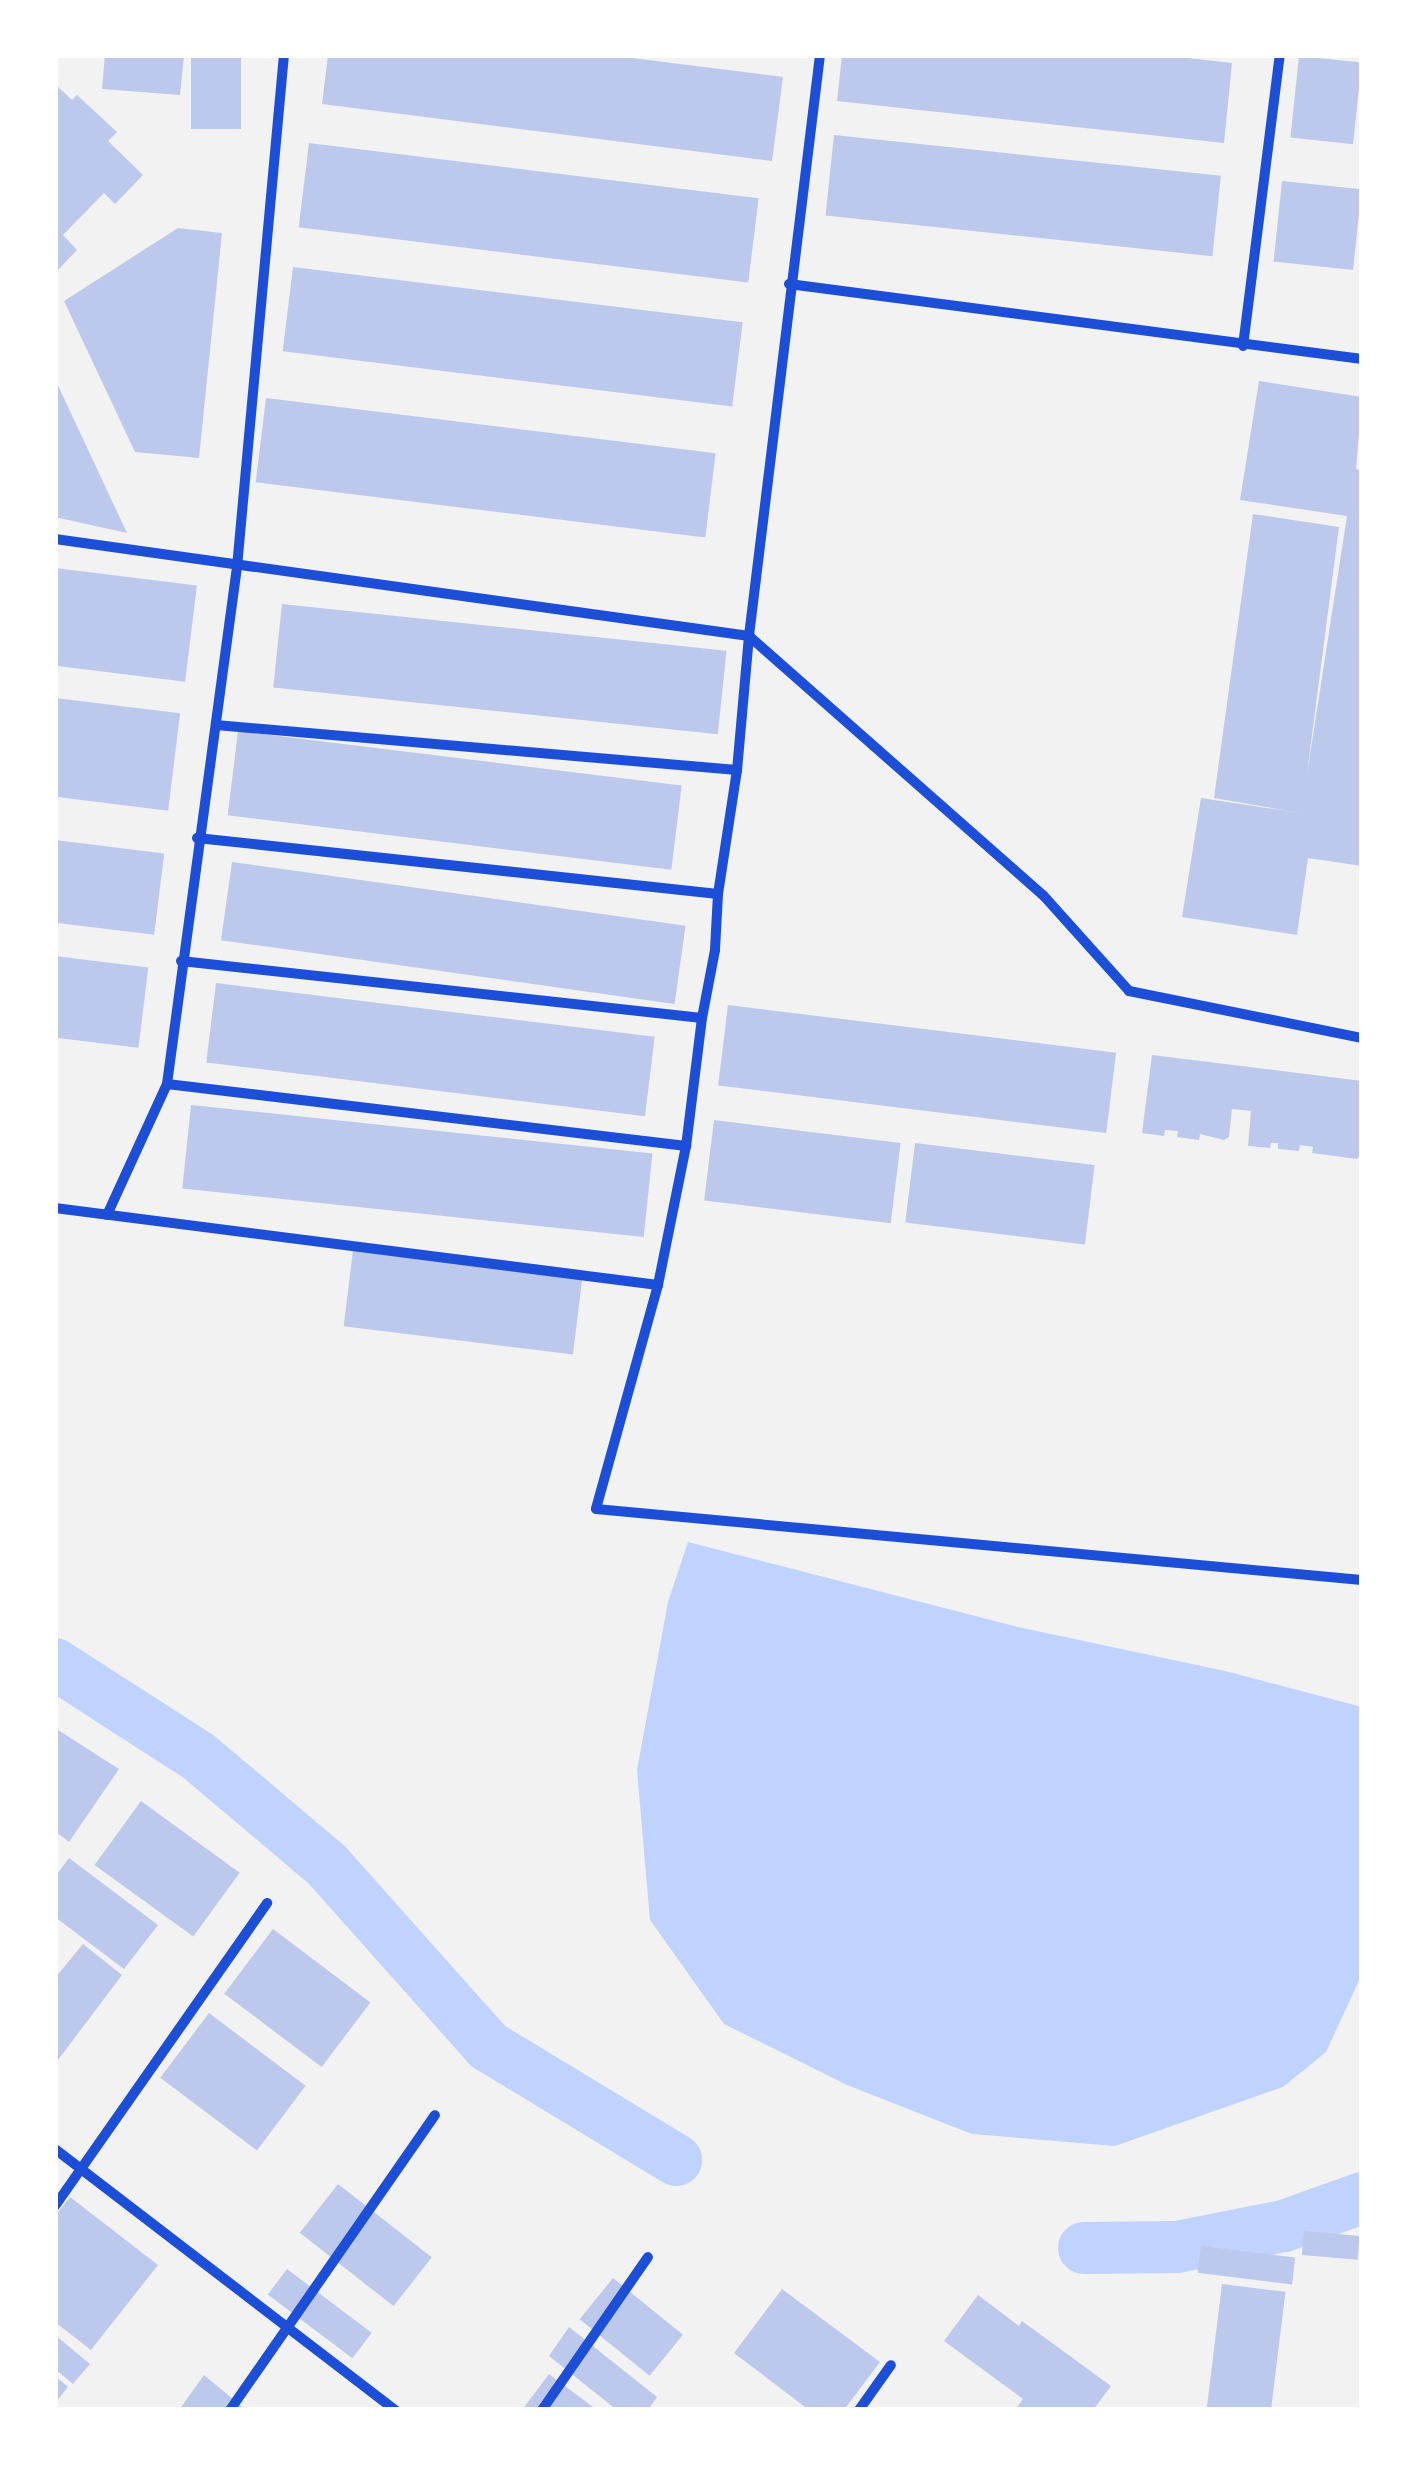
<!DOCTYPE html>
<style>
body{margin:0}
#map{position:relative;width:1417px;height:2465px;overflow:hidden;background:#f2f2f2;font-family:Lora,serif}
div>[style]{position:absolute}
.water>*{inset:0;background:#bfd3fe}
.canal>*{height:52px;margin:-26px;padding:0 26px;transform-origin:26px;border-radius:26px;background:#bfd3fe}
.building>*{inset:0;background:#bdc9ec;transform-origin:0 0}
.minor>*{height:10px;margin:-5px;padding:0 5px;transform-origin:5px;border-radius:5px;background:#1d4ed8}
span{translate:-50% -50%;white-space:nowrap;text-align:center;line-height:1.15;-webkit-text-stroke:10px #fff;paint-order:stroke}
.frame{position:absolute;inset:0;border:58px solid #fff;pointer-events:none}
</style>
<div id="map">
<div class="water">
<i style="clip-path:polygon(688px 1542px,1018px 1627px,1225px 1671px,1362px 1707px,1362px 1974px,1326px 2052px,1283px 2087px,1115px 2146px,972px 2134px,847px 2085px,724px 2024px,650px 1920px,637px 1770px,668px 1602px)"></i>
</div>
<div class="canal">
<i style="left:55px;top:1664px;width:170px;rotate:32.8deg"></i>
<i style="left:198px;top:1756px;width:167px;rotate:40.2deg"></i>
<i style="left:326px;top:1864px;width:244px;rotate:48.3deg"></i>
<i style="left:488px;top:2046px;width:220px;rotate:31.2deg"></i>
<i style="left:1084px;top:2248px;width:93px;rotate:-0.6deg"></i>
<i style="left:1177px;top:2247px;width:109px;rotate:-11.1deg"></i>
<i style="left:1284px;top:2226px;width:83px;rotate:-19.7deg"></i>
</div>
<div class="building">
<i style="clip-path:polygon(105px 55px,184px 55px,180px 95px,102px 89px)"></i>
<i style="left:191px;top:55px;width:50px;height:74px"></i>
<i style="clip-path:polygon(328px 55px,608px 55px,783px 77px,772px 161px,322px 104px)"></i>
<i style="clip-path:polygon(842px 55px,1161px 55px,1232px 63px,1224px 143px,837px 101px)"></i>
<i style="left:1299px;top:56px;width:63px;height:82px;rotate:6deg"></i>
<i style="clip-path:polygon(55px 84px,72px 100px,77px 95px,117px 132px,108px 141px,143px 175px,115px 204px,104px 193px,63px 235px,77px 250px,55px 273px)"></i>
<i style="left:834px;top:135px;width:389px;height:81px;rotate:6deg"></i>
<i style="left:309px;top:143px;width:453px;height:85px;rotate:7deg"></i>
<i style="left:1282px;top:181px;width:80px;height:81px;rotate:6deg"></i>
<i style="clip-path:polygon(178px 228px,222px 233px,199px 458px,135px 452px,64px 301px)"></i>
<i style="left:293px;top:267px;width:453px;height:85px;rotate:7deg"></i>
<i style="clip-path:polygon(55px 379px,127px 533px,55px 517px)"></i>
<i style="clip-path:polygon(1259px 381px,1362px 397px,1356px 469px,1362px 470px,1362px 866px,1308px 858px,1297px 935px,1182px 917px,1201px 798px,1301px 813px,1214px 798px,1253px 514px,1339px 527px,1307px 774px,1347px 516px,1240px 500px)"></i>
<i style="left:266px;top:398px;width:453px;height:85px;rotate:7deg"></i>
<i style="left:55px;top:568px;width:143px;height:97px;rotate:7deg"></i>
<i style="left:282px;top:604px;width:447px;height:84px;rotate:6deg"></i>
<i style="left:55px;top:698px;width:126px;height:98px;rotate:7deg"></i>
<i style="left:238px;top:731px;width:447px;height:85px;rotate:7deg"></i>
<i style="left:55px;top:840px;width:110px;height:82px;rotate:7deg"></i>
<i style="left:232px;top:862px;width:458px;height:79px;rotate:8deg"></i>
<i style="left:55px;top:956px;width:94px;height:81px;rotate:7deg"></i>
<i style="left:216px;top:983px;width:442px;height:80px;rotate:7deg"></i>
<i style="left:728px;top:1005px;width:391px;height:81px;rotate:7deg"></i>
<i style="clip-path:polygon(1152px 1055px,1362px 1081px,1362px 1153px,1357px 1159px,1312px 1153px,1313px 1147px,1300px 1145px,1299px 1151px,1278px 1149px,1278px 1143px,1271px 1143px,1270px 1148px,1248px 1146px,1251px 1111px,1232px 1109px,1229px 1137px,1224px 1140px,1200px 1134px,1199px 1140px,1177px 1137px,1178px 1131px,1165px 1130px,1164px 1136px,1142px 1133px)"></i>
<i style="left:191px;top:1105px;width:464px;height:84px;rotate:6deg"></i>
<i style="left:714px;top:1120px;width:188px;height:81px;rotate:7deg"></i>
<i style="left:915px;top:1143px;width:181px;height:80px;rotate:7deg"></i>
<i style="left:354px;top:1242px;width:231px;height:85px;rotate:7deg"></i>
<i style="clip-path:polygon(55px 1728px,119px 1769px,69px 1842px,55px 1831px)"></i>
<i style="left:141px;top:1801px;width:122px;height:79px;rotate:36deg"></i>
<i style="clip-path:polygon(69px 1858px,158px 1925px,124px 1969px,55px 1917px,55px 1877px)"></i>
<i style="left:273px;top:1929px;width:122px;height:81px;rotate:37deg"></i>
<i style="clip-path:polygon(83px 1944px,122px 1975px,55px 2064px,55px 1978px)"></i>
<i style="left:209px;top:2013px;width:121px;height:81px;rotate:37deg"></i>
<i style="left:338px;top:2184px;width:119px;height:62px;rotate:38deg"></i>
<i style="clip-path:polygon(70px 2197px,158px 2265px,91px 2350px,55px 2322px,55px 2216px)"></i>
<i style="left:1304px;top:2231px;width:56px;height:24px;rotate:5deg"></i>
<i style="left:1201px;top:2246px;width:95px;height:27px;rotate:7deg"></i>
<i style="left:287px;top:2269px;width:106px;height:32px;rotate:37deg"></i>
<i style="left:613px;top:2278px;width:90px;height:53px;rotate:39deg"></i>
<i style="left:1222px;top:2284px;width:64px;height:127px;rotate:7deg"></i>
<i style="clip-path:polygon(782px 2289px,880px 2362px,844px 2410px,809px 2410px,734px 2353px)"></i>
<i style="clip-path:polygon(978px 2295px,1019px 2326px,1022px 2321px,1111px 2386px,1093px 2410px,1015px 2410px,1023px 2399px,944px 2341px)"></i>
<i style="clip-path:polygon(569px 2327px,657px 2397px,648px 2410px,617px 2410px,549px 2356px)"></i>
<i style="clip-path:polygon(55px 2335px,90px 2364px,73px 2384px,55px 2369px)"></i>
<i style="clip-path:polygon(549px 2374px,597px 2410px,522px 2410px)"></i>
<i style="clip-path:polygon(204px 2375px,246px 2410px,179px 2410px)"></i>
<i style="clip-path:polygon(55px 2376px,68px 2387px,55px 2403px)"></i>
</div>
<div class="minor">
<i style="left:820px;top:55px;width:585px;rotate:96.97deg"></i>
<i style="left:749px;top:636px;width:392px;rotate:41.4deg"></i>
<i style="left:1043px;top:895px;width:129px;rotate:48.1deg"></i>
<i style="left:1129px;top:991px;width:238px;rotate:11.4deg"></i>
<i style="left:789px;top:284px;width:578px;rotate:7.46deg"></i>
<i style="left:1243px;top:346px;width:293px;rotate:-82.8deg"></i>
<i style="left:55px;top:539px;width:701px;rotate:7.96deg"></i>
<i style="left:749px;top:636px;width:135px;rotate:95.1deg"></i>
<i style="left:216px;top:725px;width:523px;rotate:4.94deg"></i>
<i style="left:737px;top:770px;width:125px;rotate:98.7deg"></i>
<i style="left:197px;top:838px;width:524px;rotate:6.13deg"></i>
<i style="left:718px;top:894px;width:56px;rotate:93.1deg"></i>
<i style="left:715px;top:950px;width:69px;rotate:100.8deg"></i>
<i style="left:181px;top:961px;width:524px;rotate:6.24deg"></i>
<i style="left:702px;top:1018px;width:129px;rotate:97.1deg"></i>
<i style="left:167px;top:1084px;width:523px;rotate:6.81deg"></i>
<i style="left:686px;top:1146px;width:142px;rotate:101.4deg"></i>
<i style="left:55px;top:1208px;width:608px;rotate:7.28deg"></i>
<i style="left:658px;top:1285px;width:232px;rotate:105.5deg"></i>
<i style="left:596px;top:1509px;width:769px;rotate:5.3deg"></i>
<i style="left:107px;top:1215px;width:144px;rotate:-65.4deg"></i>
<i style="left:167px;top:1084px;width:522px;rotate:-82.29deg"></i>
<i style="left:237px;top:567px;width:514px;rotate:-84.76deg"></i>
<i style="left:55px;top:2149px;width:429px;rotate:37.5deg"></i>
<i style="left:55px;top:2206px;width:370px;rotate:-55deg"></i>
<i style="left:230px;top:2410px;width:359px;rotate:-55.2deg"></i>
<i style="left:542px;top:2410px;width:186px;rotate:-55.3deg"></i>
<i style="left:859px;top:2410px;width:55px;rotate:-54.6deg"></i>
</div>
<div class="frame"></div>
</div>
